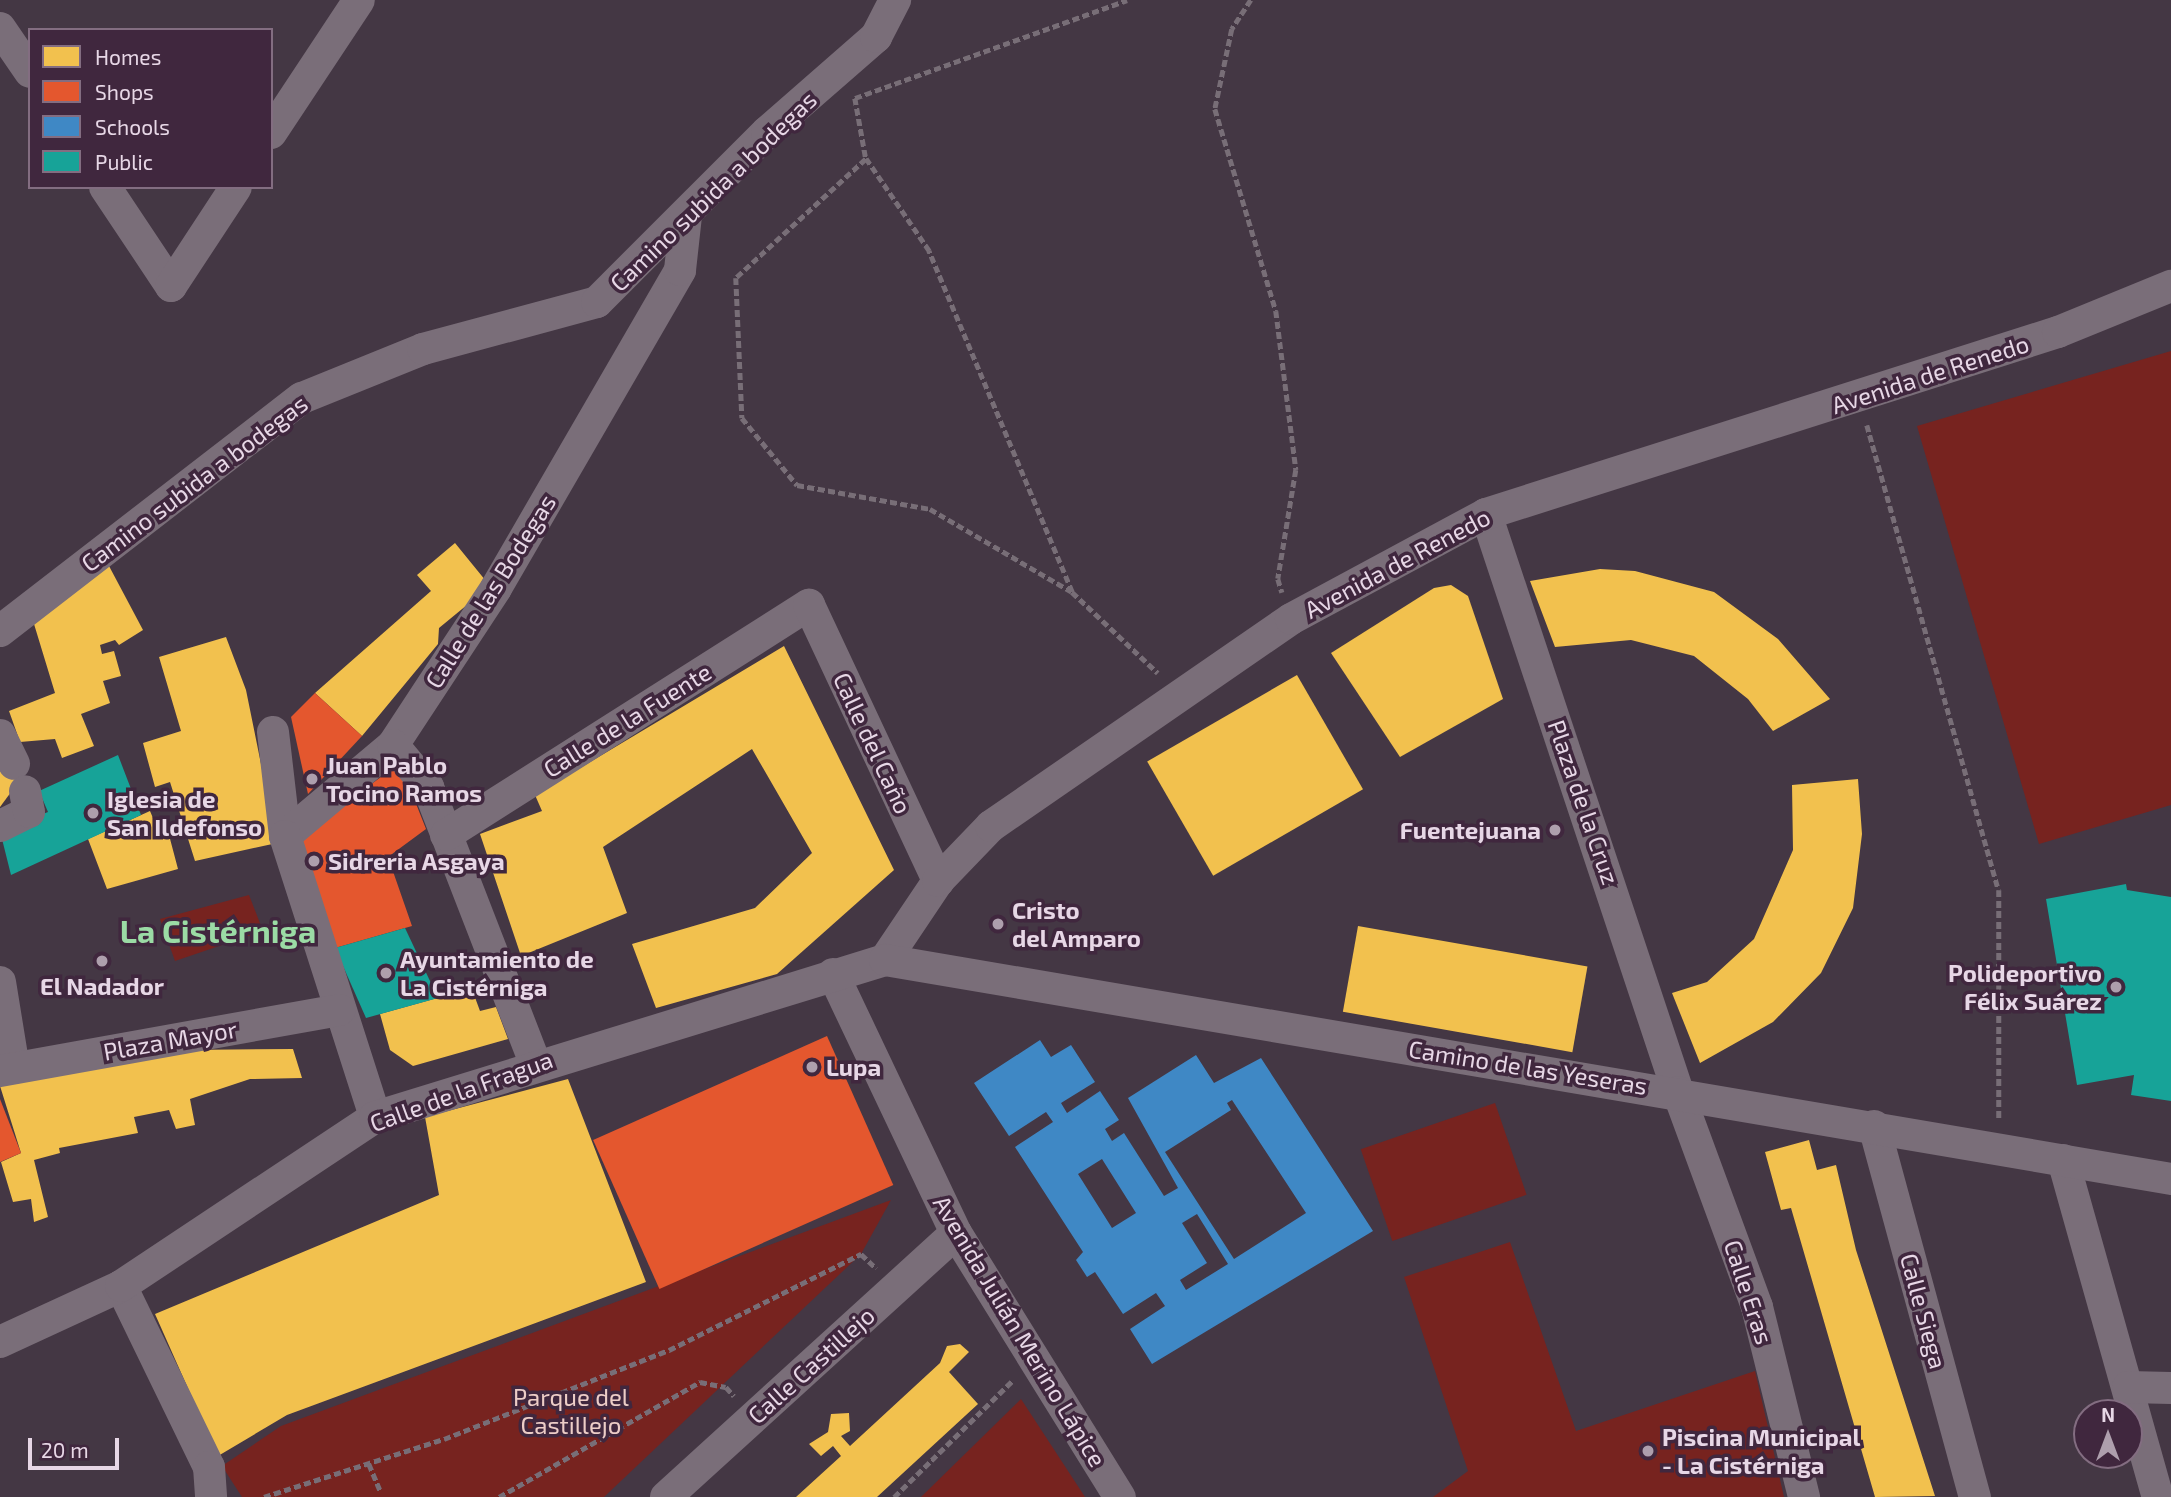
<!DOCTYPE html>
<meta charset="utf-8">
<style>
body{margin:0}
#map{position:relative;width:2171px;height:1497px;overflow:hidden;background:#443744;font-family:"Exo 2",sans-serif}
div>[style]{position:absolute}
.green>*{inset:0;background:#77231f;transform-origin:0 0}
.homes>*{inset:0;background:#f2c14e;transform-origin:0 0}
.shops>*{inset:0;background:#e4572e;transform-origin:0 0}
.schools>*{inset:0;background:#3f88c5}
.public>*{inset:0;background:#17a398}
.path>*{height:4.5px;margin-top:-2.25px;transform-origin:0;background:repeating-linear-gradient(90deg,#786e77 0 7px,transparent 0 10.5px)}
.street>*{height:32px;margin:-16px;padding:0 16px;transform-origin:16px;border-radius:16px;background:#7a6e79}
.dots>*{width:19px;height:19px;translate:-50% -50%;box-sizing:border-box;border:4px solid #40273e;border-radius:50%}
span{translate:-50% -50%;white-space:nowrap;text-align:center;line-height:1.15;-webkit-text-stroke:7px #40273e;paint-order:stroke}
.street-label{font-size:24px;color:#e7d7e6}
.poi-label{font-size:24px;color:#e7d7e6;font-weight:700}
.left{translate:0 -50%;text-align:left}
.right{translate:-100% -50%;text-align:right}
.park-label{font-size:24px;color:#edcdc7}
.district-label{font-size:32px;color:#9bdba5;font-weight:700}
.legend{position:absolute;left:28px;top:28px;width:245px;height:161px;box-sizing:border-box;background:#40273e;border:2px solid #836d81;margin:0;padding:9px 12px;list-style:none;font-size:21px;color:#e7d7e6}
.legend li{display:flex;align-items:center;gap:14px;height:35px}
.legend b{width:35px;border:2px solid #836d81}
.north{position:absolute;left:2073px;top:1399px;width:70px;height:70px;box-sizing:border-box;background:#40273e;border:2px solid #836d81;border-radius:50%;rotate:0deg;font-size:19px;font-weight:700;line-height:28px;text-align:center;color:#e7d7e6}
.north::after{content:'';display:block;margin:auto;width:24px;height:32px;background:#ae9fad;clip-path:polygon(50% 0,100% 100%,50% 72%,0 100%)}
.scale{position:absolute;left:28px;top:1438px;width:91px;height:32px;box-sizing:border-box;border:4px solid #e7d7e6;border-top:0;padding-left:9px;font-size:21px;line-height:24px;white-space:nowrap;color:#e7d7e6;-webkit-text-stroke:5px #40273e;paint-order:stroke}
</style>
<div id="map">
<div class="green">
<i style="clip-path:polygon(2171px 351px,2171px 805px,2039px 844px,1917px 426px)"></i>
<i style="clip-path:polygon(249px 895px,263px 931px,175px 961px,160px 919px)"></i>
<i style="left:1495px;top:1103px;width:97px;height:142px;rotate:71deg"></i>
<i style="clip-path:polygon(891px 1200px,861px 1254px,604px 1497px,242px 1497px,222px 1466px,281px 1426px)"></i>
<i style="clip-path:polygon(1510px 1242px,1576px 1431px,1755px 1371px,1784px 1497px,1433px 1497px,1468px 1471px,1404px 1277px)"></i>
<i style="clip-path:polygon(1021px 1399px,1085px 1497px,921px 1497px)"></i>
</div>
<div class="homes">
<i style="clip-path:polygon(455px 543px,490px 586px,439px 628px,438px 644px,362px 736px,315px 693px,431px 591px,417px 575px)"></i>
<i style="clip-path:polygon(109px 566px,143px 630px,119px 645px,115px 640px,100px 645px,102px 654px,114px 651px,121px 676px,103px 681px,110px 703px,81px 714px,94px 746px,62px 758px,55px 739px,20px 742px,9px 711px,55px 693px,34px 624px)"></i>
<i style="clip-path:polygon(1600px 569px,1635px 571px,1714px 592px,1778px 639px,1830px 699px,1773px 731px,1748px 699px,1694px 656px,1631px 640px,1555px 647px,1530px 581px)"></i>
<i style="clip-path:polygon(1451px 585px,1468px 596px,1503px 699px,1400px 757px,1331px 653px,1434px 588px)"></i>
<i style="clip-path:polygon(226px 637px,246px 690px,277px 843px,195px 861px,170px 782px,155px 787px,143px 743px,181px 731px,159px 657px)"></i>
<i style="clip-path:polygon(784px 646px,894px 870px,777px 974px,656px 1008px,632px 944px,755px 908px,812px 853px,752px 749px,603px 847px,627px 913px,521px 956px,480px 834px,542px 811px,535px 795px)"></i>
<i style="left:1297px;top:675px;width:132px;height:173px;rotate:60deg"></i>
<i style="clip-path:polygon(5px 757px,17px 784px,0 807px,0 759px)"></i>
<i style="clip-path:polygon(1858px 779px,1862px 834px,1853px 908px,1821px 973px,1773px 1022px,1700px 1063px,1672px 993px,1707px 982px,1754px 939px,1793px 850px,1792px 785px)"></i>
<i style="clip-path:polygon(150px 811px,161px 837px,169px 835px,178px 869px,107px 889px,88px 839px)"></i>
<i style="left:1358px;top:926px;width:233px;height:87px;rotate:10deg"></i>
<i style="clip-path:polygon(459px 992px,473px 992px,480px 1011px,496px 1007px,508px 1039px,413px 1066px,390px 1050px,380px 1014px)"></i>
<i style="clip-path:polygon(293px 1049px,302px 1078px,250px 1079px,190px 1099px,195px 1125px,176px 1129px,169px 1110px,134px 1117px,138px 1133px,59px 1148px,60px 1153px,34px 1160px,48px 1217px,34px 1222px,31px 1199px,13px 1202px,1px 1162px,21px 1153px,0 1086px,184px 1050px)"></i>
<i style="clip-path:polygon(568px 1079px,646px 1282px,287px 1415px,218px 1456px,155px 1314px,439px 1195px,425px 1117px)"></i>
<i style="clip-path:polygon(1809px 1140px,1817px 1170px,1836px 1165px,1856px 1250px,1935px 1496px,1875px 1497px,1791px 1208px,1781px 1210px,1765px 1152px)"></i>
<i style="clip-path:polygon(960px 1344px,969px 1352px,949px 1372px,978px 1404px,877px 1497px,796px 1497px,841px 1456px,833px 1446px,821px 1456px,809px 1444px,828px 1432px,831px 1414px,849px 1413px,850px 1431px,841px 1436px,850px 1446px,940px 1363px,947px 1346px)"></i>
</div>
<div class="shops">
<i style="clip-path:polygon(315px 693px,362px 736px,308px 794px,291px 717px)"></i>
<i style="clip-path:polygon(400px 763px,426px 829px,388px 857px,412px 926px,335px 948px,298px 838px)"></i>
<i style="left:827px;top:1036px;width:163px;height:256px;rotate:66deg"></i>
<i style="clip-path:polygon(0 1099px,21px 1153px,0 1162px)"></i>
</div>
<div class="schools">
<i style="clip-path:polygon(evenodd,1040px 1040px,1051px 1057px,1071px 1045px,1095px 1082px,1061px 1103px,1067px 1113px,1100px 1091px,1119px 1120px,1105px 1129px,1112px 1141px,1124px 1133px,1164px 1196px,1178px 1188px,1128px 1098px,1196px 1055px,1214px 1083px,1261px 1058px,1373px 1231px,1152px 1364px,1130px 1329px,1165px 1306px,1156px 1293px,1123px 1314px,1095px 1272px,1087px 1277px,1076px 1260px,1083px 1252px,1015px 1147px,1053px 1122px,1046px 1112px,1009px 1136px,974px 1083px,1040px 1040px,1232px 1100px,1306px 1213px,1234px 1259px,1165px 1152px,1231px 1110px,1227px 1103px,1232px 1100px,1040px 1040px,1102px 1159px,1136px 1213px,1112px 1228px,1078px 1174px,1102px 1159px,1040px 1040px,1197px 1214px,1228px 1264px,1186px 1290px,1180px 1280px,1207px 1263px,1182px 1223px,1197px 1214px)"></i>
</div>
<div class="public">
<i style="clip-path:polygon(118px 755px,141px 815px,11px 875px,0 831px,48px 812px,39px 791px)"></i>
<i style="clip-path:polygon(2126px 884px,2127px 890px,2171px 897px,2171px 1101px,2131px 1095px,2134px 1075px,2077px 1085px,2046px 899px)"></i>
<i style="clip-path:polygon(405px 928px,438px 998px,366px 1018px,335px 948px)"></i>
</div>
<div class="path">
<i style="left:1251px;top:0;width:35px;rotate:123deg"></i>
<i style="left:1232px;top:29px;width:82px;rotate:102deg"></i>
<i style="left:1215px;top:109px;width:211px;rotate:73.2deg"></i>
<i style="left:1276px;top:311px;width:160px;rotate:82.8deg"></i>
<i style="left:1296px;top:470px;width:110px;rotate:99.4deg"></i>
<i style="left:1278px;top:579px;width:14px;rotate:73deg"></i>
<i style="left:855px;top:98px;width:62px;rotate:79.8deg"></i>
<i style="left:866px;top:159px;width:176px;rotate:137.5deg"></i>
<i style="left:736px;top:278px;width:140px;rotate:87.5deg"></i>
<i style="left:742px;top:418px;width:87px;rotate:50.6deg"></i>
<i style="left:797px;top:485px;width:135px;rotate:10.2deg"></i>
<i style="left:930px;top:509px;width:164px;rotate:30.3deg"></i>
<i style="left:1072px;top:592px;width:370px;rotate:-112.8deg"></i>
<i style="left:929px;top:251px;width:112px;rotate:-124.4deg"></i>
<i style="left:855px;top:98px;width:289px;rotate:-19.8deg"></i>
<i style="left:1867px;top:425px;width:483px;rotate:74.2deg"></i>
<i style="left:1999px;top:890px;width:228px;rotate:90deg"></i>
<i style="left:1072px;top:592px;width:118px;rotate:43.3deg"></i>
<i style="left:369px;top:1464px;width:30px;rotate:67deg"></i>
<i style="left:264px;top:1497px;width:189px;rotate:-17.9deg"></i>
<i style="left:444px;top:1439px;width:242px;rotate:-21.6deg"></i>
<i style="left:669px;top:1350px;width:215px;rotate:-26.6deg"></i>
<i style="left:861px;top:1254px;width:21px;rotate:43deg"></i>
<i style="left:499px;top:1497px;width:232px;rotate:-29.8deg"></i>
<i style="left:700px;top:1382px;width:26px;rotate:11deg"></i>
<i style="left:726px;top:1387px;width:12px;rotate:48deg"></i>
<i style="left:894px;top:1497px;width:167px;rotate:-44.5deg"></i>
</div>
<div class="street">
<i style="left:0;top:28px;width:53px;rotate:55.7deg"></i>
<i style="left:271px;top:133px;width:159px;rotate:-56.5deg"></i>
<i style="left:105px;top:187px;width:119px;rotate:56.3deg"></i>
<i style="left:171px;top:286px;width:118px;rotate:-56.7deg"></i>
<i style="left:1486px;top:514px;width:609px;rotate:71.62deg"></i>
<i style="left:1678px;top:1092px;width:229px;rotate:69.8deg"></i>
<i style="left:1757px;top:1307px;width:196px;rotate:76.1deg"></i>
<i style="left:0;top:631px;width:381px;rotate:-37.7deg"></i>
<i style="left:302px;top:398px;width:131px;rotate:-22deg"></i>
<i style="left:423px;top:349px;width:180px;rotate:-15.1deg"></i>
<i style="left:597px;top:302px;width:240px;rotate:-45deg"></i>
<i style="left:767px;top:132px;width:145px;rotate:-41.1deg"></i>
<i style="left:876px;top:37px;width:42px;rotate:-62.8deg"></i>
<i style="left:273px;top:732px;width:105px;rotate:83.4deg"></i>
<i style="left:285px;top:836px;width:141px;rotate:-40.1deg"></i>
<i style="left:393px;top:745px;width:188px;rotate:-56.7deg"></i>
<i style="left:496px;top:588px;width:367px;rotate:-59.9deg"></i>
<i style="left:680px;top:270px;width:54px;rotate:-83.7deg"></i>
<i style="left:0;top:735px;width:32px;rotate:64deg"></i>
<i style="left:393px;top:745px;width:55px;rotate:50.2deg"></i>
<i style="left:428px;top:787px;width:296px;rotate:68.8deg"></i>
<i style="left:0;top:826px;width:32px;rotate:-26deg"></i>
<i style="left:29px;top:812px;width:21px;rotate:-101deg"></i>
<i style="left:446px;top:835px;width:430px;rotate:-32.4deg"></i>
<i style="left:809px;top:605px;width:305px;rotate:64.9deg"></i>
<i style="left:285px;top:836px;width:295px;rotate:72.2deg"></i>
<i style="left:885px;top:960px;width:95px;rotate:-56.1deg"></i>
<i style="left:938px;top:881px;width:76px;rotate:-46.1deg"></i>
<i style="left:991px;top:826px;width:364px;rotate:-34.6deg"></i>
<i style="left:1291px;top:619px;width:221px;rotate:-28.3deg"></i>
<i style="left:1486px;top:514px;width:600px;rotate:-17.65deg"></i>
<i style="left:2058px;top:332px;width:122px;rotate:-22.2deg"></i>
<i style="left:833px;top:974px;width:287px;rotate:64.6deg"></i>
<i style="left:956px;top:1233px;width:311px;rotate:58.2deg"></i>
<i style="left:0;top:982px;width:87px;rotate:80.8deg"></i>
<i style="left:0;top:1071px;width:345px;rotate:-10.2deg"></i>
<i style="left:1874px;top:1126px;width:385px;rotate:74.8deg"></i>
<i style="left:2063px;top:1160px;width:350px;rotate:74.3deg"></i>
<i style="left:121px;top:1286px;width:201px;rotate:64.1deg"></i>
<i style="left:209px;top:1467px;width:30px;rotate:86deg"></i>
<i style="left:0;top:1342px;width:133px;rotate:-24.8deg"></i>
<i style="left:121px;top:1286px;width:305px;rotate:-33.6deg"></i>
<i style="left:375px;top:1117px;width:534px;rotate:-17.11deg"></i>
<i style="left:885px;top:960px;width:1305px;rotate:9.66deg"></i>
<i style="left:2128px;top:1387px;width:43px;rotate:1.3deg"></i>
<i style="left:666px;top:1497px;width:392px;rotate:-42.3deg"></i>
</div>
<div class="dots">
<i style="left:312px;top:779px;background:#ae9fad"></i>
<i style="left:93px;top:813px;background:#ae9fad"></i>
<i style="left:1555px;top:830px;background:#ae9fad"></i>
<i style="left:314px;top:861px;background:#ae9fad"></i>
<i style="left:998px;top:924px;background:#ae9fad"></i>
<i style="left:102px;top:961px;background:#ae9fad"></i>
<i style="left:386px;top:973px;background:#ae9fad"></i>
<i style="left:2116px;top:987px;background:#ae9fad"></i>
<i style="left:812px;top:1067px;background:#ae9fad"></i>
<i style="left:1648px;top:1451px;background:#ae9fad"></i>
</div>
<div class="street-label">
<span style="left:713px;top:191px;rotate:-44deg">Camino subida a bodegas</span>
<span style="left:1930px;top:374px;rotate:-18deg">Avenida de Renedo</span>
<span style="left:194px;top:483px;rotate:-37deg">Camino subida a bodegas</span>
<span style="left:1397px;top:563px;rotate:-28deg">Avenida de Renedo</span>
<span style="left:490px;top:591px;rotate:-58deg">Calle de las Bodegas</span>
<span style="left:627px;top:720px;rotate:-32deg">Calle de la Fuente</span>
<span style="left:873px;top:743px;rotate:65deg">Calle del Caño</span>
<span style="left:1584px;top:802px;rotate:71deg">Plaza de la Cruz</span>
<span style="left:170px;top:1040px;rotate:-10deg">Plaza Mayor</span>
<span style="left:1528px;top:1067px;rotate:9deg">Camino de las Yeseras</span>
<span style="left:461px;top:1091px;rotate:-20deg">Calle de la Fragua</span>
<span style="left:1749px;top:1292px;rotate:72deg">Calle Eras</span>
<span style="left:1924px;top:1311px;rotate:75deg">Calle Siega</span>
<span style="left:1020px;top:1331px;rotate:59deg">Avenida Julián Merino Lápice</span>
<span style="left:811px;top:1365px;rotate:-42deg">Calle Castillejo</span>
</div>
<div class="poi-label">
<span class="left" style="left:326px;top:779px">Juan Pablo<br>Tocino Ramos</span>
<span class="left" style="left:107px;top:813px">Iglesia de<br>San Ildefonso</span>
<span class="right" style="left:1541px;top:830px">Fuentejuana</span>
<span class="left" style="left:328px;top:861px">Sidreria Asgaya</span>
<span class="left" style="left:1012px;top:924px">Cristo<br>del Amparo</span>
<span class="left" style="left:400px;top:973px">Ayuntamiento de<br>La Cistérniga</span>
<span class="right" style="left:2102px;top:987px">Polideportivo<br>Félix Suárez</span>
<span style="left:102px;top:986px">El Nadador</span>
<span class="left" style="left:826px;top:1067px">Lupa</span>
<span class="left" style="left:1662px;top:1451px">Piscina Municipal<br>- La Cistérniga</span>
</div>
<div class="park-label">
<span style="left:571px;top:1411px">Parque del<br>Castillejo</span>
</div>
<div class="district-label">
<span style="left:218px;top:930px">La Cistérniga</span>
</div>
<ul class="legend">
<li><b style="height:19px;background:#f2c14e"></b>Homes</li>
<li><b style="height:19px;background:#e4572e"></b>Shops</li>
<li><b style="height:19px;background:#3f88c5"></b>Schools</li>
<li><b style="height:19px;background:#17a398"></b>Public</li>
</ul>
<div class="north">N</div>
<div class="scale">20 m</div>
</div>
